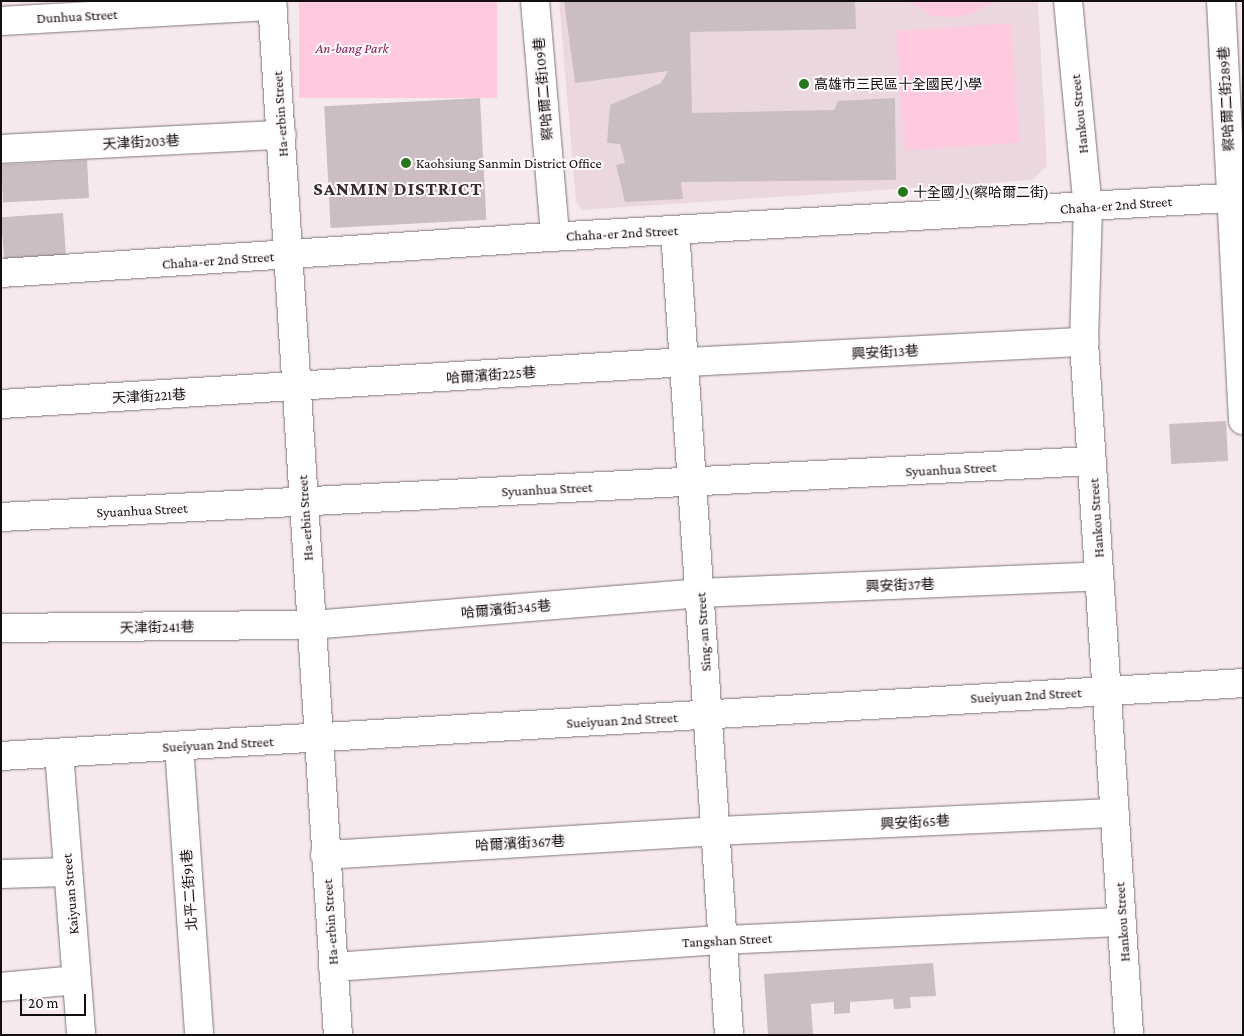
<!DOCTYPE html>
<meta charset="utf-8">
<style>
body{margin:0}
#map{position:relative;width:1244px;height:1036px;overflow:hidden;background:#f6e9ee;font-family:"Crimson Pro","Noto Sans TC",serif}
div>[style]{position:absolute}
.built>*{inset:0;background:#ebd8df}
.green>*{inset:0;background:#ffc9e0;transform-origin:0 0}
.building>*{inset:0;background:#cabec3;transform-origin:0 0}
.roads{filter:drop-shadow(0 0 1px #807579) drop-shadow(0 0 1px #807579)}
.minor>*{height:28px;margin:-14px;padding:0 14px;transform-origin:14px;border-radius:14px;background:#fff}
.dots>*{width:14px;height:14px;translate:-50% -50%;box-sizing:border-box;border:2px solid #fef9fb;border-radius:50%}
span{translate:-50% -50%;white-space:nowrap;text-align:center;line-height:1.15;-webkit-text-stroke:4px #fef9fb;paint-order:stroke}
.street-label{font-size:14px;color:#130f11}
.park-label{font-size:14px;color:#821b55;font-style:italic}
.poi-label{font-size:14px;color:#130f11}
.left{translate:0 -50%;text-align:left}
.district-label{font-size:19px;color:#352c30;font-weight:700;letter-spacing:1px}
.frame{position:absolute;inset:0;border:2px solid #130f11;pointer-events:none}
.scale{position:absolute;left:20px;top:994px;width:66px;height:22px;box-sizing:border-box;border:2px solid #130f11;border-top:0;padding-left:6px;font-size:15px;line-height:18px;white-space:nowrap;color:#130f11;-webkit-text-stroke:4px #fef9fb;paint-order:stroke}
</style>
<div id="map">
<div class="built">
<i style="clip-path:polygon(559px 1px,1038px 1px,1047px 166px,1032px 180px,582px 210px,576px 202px)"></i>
</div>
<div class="green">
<i style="left:299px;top:1px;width:198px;height:97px"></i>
<i style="clip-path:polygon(909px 1px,996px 1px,971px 14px,955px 17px,932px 16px)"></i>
<i style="left:1011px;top:23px;width:120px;height:115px;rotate:86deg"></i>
</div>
<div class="building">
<i style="clip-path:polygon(564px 1px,855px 1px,856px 29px,690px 32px,692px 113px,834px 110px,838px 101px,895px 98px,896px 180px,681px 182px,683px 199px,625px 202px,616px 165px,625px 163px,620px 144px,607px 143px,610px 105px,661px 83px,668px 71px,575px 83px)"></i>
<i style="left:480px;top:98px;width:122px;height:156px;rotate:87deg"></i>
<i style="left:87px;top:160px;width:38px;height:86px;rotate:87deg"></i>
<i style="left:63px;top:213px;width:45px;height:62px;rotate:86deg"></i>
<i style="left:1226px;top:421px;width:40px;height:57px;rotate:87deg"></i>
<i style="clip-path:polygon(933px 963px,936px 996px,910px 997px,911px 1008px,894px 1009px,893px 999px,850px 1002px,850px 1013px,834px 1014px,834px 1002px,811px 1004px,813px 1035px,768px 1035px,764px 974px)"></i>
</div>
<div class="roads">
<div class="minor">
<i style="left:272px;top:1px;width:1036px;rotate:86.35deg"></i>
<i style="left:535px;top:1px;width:236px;rotate:85.1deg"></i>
<i style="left:1068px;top:1px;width:207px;rotate:84.5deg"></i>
<i style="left:1088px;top:207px;width:135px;rotate:91.7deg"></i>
<i style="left:1084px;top:342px;width:694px;rotate:86.28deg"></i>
<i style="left:1221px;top:1px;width:420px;rotate:87deg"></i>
<i style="left:1px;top:21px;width:272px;rotate:-3.2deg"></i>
<i style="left:1px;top:149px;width:281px;rotate:-2.9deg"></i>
<i style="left:675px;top:230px;width:807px;rotate:86.16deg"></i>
<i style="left:1px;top:273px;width:533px;rotate:-3.76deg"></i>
<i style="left:533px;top:238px;width:711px;rotate:-3.3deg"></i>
<i style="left:1px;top:404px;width:686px;rotate:-3.51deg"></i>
<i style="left:686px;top:362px;width:399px;rotate:-2.9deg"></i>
<i style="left:1px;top:517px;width:1092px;rotate:-2.94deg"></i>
<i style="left:1px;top:628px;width:311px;rotate:-0.6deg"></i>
<i style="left:312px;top:625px;width:389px;rotate:-4.7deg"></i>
<i style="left:700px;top:593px;width:399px;rotate:-2.4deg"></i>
<i style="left:179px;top:746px;width:290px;rotate:86deg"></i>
<i style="left:59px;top:753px;width:283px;rotate:85.5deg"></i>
<i style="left:1px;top:756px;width:1244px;rotate:-3.36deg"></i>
<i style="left:325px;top:855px;width:392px;rotate:-3.5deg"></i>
<i style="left:716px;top:831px;width:399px;rotate:-2.6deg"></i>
<i style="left:1px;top:874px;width:67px;rotate:-1.7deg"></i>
<i style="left:333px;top:967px;width:391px;rotate:-4deg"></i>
<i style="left:723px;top:940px;width:399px;rotate:-2.6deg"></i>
<i style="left:1px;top:987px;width:76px;rotate:-5.3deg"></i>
</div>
</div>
<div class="dots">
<i style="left:804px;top:84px;background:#28761e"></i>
<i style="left:406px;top:163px;background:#28761e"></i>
<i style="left:903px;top:192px;background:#28761e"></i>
</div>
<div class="street-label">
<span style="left:77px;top:16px;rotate:-3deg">Dunhua Street</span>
<span style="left:543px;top:89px;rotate:-95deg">察哈爾二街109巷</span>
<span style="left:1226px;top:99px;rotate:-93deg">察哈爾二街289巷</span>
<span style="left:280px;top:114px;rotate:-94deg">Ha-erbin Street</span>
<span style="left:1079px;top:114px;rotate:-96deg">Hankou Street</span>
<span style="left:141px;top:142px;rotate:-3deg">天津街203巷</span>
<span style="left:1116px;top:205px;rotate:-4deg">Chaha-er 2nd Street</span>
<span style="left:622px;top:233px;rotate:-3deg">Chaha-er 2nd Street</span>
<span style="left:218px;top:260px;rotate:-4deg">Chaha-er 2nd Street</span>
<span style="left:885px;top:352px;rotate:-3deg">興安街13巷</span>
<span style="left:491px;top:375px;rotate:-4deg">哈爾濱街225巷</span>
<span style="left:149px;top:396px;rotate:-3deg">天津街221巷</span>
<span style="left:951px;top:469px;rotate:-3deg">Syuanhua Street</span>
<span style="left:547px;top:489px;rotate:-3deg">Syuanhua Street</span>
<span style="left:142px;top:510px;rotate:-3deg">Syuanhua Street</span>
<span style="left:305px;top:518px;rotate:-94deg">Ha-erbin Street</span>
<span style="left:1096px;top:518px;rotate:-94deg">Hankou Street</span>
<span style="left:900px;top:585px;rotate:-2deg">興安街37巷</span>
<span style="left:506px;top:609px;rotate:-5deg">哈爾濱街345巷</span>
<span style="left:157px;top:627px;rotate:-1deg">天津街241巷</span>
<span style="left:703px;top:632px;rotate:-94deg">Sing-an Street</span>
<span style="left:1026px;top:695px;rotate:-3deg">Sueiyuan 2nd Street</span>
<span style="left:622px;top:720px;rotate:-3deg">Sueiyuan 2nd Street</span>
<span style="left:218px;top:744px;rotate:-3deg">Sueiyuan 2nd Street</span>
<span style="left:915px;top:822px;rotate:-3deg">興安街65巷</span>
<span style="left:520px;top:843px;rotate:-3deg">哈爾濱街367巷</span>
<span style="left:189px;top:890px;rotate:-94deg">北平二街91巷</span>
<span style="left:70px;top:894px;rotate:-95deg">Kaiyuan Street</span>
<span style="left:330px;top:922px;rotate:-94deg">Ha-erbin Street</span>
<span style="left:1122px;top:922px;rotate:-94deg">Hankou Street</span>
<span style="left:727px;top:940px;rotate:-3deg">Tangshan Street</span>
</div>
<div class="park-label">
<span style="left:352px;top:48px">An-bang Park</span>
</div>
<div class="poi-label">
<span class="left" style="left:814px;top:84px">高雄市三民區十全國民小學</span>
<span class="left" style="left:416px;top:163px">Kaohsiung Sanmin District Office</span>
<span class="left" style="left:913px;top:192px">十全國小(察哈爾二街)</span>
</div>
<div class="district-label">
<span style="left:398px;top:189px">SANMIN DISTRICT</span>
</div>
<div class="frame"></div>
<div class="scale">20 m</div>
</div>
